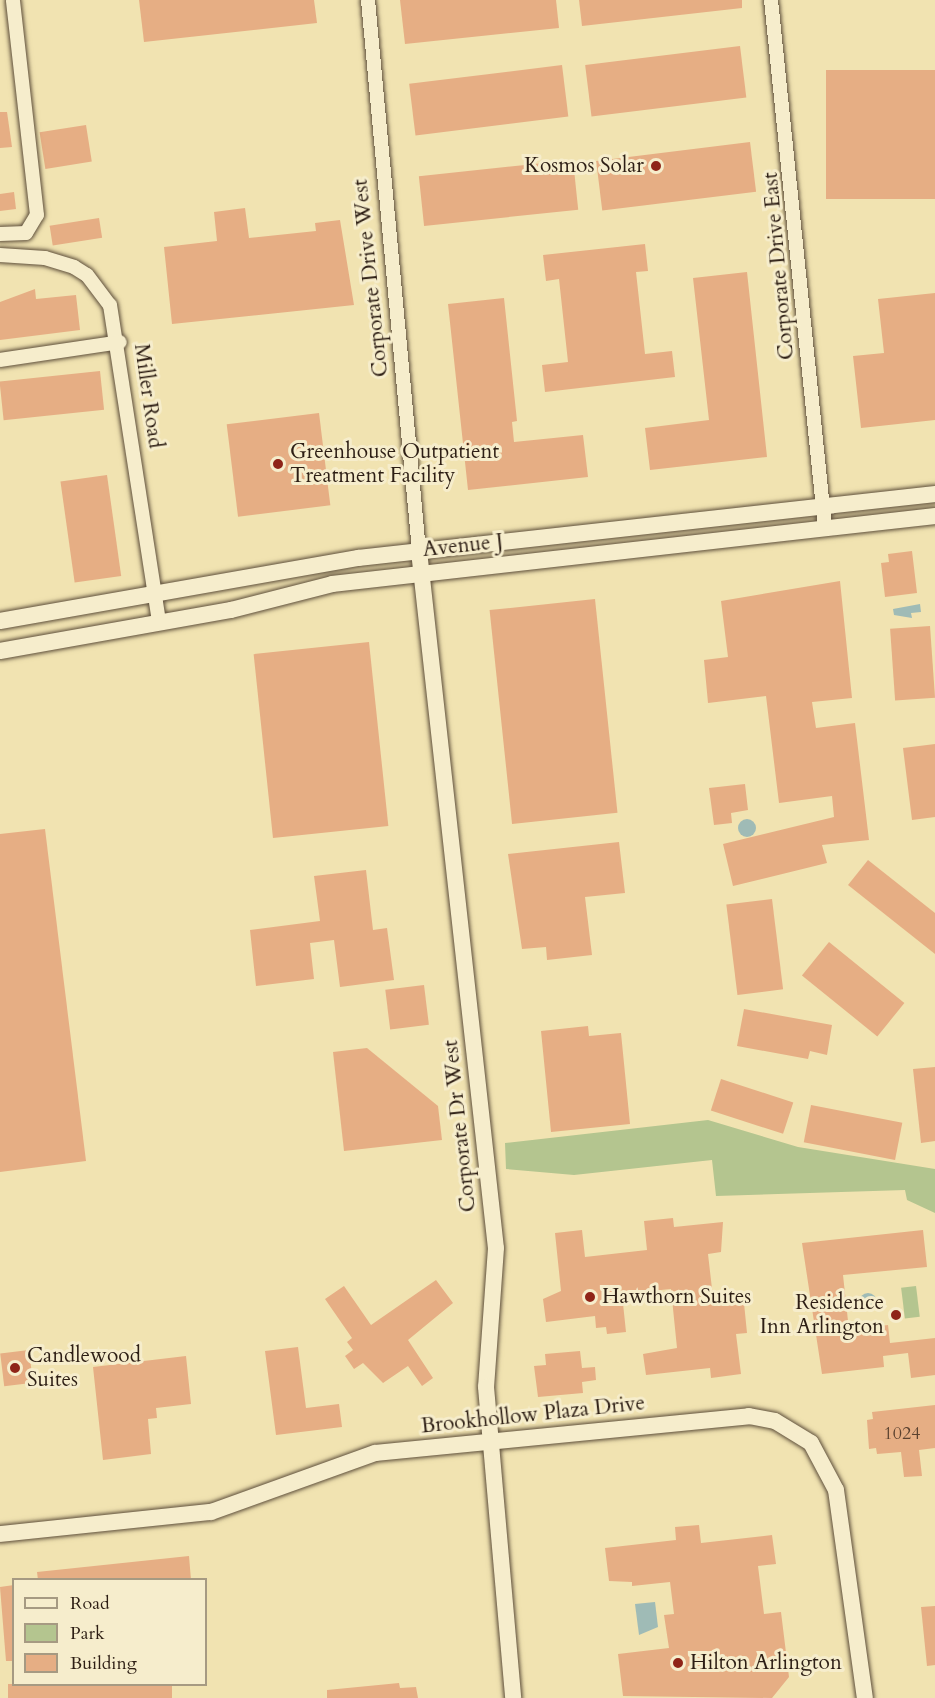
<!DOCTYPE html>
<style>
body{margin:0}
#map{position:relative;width:935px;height:1698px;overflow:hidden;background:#f1e3b1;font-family:Cardo,serif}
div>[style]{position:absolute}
.green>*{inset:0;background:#b4c58f;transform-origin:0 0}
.water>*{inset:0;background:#9fbbb6}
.round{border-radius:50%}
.building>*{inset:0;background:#e6ae84;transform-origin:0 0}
.roads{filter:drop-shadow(0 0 2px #5e4f3b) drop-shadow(0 0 2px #5e4f3b)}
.minor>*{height:14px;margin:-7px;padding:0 7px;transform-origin:7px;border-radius:7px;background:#f6edcc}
.tertiary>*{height:16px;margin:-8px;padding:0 8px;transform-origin:8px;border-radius:8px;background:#f6edcc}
.dots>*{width:16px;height:16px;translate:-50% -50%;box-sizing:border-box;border:3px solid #f6edcc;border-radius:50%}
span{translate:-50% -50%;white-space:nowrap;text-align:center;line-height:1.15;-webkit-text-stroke:6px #f6edcc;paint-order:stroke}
.number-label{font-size:18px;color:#5b4230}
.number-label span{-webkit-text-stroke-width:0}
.poi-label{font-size:21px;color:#2d1e14}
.right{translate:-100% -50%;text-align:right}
.left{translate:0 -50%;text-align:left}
.street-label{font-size:21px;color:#2d1e14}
.legend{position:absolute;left:12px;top:1578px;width:195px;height:108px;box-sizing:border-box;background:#f6edcc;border:2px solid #a69a82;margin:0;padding:8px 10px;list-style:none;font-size:18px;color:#2d1e14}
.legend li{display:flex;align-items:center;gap:12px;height:30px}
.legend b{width:30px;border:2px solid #a69a82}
</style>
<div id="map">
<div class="green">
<i style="clip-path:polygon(708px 1120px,798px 1147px,935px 1169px,935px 1213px,907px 1200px,905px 1190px,716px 1196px,712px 1160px,574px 1175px,506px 1169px,505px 1143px)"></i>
<i style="left:916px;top:1286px;width:31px;height:15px;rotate:83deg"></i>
</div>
<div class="water">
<i style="clip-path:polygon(920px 604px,921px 612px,911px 613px,912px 618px,894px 615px,893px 609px)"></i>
<i class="round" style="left:738px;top:819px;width:18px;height:18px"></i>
<i class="round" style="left:859px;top:1293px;width:18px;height:18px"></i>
<i style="clip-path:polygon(655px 1602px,658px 1627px,639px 1635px,635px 1604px)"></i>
</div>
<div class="building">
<i style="clip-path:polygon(139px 0,314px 0,317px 23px,144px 42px)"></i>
<i style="clip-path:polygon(400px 0,556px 0,559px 28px,405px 44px)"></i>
<i style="clip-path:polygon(579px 0,742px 0,742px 8px,582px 26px)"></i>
<i style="left:740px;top:46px;width:52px;height:156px;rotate:83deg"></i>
<i style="left:562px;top:65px;width:52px;height:154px;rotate:83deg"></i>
<i style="left:935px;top:70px;width:129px;height:109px;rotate:90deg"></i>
<i style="clip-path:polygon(0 112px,7px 112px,12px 147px,0 148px)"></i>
<i style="left:86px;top:125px;width:37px;height:47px;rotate:81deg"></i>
<i style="left:750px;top:142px;width:50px;height:155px;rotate:83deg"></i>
<i style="left:573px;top:160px;width:50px;height:155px;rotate:84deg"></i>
<i style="clip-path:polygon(14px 192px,16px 209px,0 211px,0 194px)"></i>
<i style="clip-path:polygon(245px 208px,249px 238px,316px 231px,315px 223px,340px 220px,354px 305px,172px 324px,164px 247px,217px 241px,214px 212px)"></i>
<i style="left:99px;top:218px;width:20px;height:50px;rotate:81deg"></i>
<i style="clip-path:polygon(645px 244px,648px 271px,636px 272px,645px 354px,672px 351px,675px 377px,545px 392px,542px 365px,568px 362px,559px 279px,546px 281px,543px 255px)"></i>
<i style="clip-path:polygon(747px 272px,767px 457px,650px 470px,645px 428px,709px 420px,693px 278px)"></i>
<i style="clip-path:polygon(35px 289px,36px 299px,76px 295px,80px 330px,0 340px,0 302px)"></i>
<i style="clip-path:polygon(935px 293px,935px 420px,861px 428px,853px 356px,884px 353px,878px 299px)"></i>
<i style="clip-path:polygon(504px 298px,517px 421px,512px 422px,514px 442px,583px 435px,588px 477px,468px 490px,448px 304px)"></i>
<i style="left:100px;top:371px;width:39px;height:101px;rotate:84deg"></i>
<i style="left:319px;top:413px;width:93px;height:93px;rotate:83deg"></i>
<i style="left:107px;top:475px;width:102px;height:47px;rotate:82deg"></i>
<i style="clip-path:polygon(912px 551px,917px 593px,885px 597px,881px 563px,889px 562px,888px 554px)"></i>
<i style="clip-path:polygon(840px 581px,852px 698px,812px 702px,816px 728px,855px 723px,869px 840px,822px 845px,827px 863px,733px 886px,723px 844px,834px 817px,832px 796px,779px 803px,766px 696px,708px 703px,704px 660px,728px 657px,721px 601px)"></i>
<i style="left:595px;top:599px;width:215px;height:106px;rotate:84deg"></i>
<i style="left:930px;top:626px;width:72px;height:40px;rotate:86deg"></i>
<i style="left:369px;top:642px;width:185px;height:116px;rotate:84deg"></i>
<i style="clip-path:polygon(935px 744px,935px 817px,912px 820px,903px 748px)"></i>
<i style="clip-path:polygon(745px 784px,748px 810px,731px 813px,732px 823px,714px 825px,709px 788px)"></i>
<i style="clip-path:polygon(45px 829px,86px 1161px,0 1172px,0 834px)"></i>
<i style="clip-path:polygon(619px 842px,625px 893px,585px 897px,592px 955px,547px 960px,546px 947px,522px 949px,508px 854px)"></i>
<i style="clip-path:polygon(868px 860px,935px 913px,935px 954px,848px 885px)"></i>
<i style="clip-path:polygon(366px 870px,373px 930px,387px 928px,394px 980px,340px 987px,334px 940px,310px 943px,314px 979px,256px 986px,250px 930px,320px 921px,314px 876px)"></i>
<i style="left:772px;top:899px;width:91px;height:46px;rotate:83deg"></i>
<i style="left:829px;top:942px;width:97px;height:43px;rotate:39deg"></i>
<i style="left:424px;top:985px;width:40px;height:39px;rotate:83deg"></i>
<i style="clip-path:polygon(744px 1009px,832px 1025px,827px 1055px,810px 1051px,808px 1059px,737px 1046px)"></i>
<i style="clip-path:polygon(588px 1026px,589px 1036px,621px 1033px,630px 1124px,551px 1132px,541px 1031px)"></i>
<i style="clip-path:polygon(367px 1048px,438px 1106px,442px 1140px,344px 1151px,333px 1052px)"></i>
<i style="clip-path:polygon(935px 1067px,935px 1141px,921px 1143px,913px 1069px)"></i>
<i style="left:721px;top:1079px;width:76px;height:33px;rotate:18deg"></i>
<i style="left:811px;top:1105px;width:93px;height:38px;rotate:11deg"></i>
<i style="clip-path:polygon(673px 1218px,674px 1227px,723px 1222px,721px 1252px,708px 1254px,714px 1306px,744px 1303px,747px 1333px,736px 1334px,741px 1374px,711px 1378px,710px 1368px,646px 1375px,643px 1354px,677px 1348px,671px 1289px,622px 1294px,626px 1332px,607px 1334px,606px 1327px,596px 1328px,595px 1316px,546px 1322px,543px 1299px,561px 1291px,555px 1233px,582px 1230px,585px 1257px,647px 1250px,644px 1221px)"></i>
<i style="clip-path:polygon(923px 1230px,927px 1267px,843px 1275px,849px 1330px,888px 1325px,890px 1343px,935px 1338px,935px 1375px,911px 1378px,908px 1353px,883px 1356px,884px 1367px,822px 1374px,802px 1243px)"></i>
<i style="clip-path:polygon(436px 1280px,453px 1303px,408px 1340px,433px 1378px,422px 1386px,408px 1366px,383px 1383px,363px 1363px,354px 1369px,345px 1356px,353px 1350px,347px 1342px,352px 1338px,325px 1299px,344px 1286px,371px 1325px)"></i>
<i style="clip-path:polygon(298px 1347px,306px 1408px,339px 1404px,342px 1427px,276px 1435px,265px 1351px)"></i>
<i style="left:29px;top:1350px;width:33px;height:29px;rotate:83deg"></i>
<i style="clip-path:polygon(580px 1351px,582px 1368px,595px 1367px,596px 1380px,582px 1382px,583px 1393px,538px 1397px,534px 1366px,546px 1365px,545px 1354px)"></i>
<i style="clip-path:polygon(186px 1356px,191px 1404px,156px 1408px,157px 1418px,148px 1419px,151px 1454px,103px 1460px,93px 1367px)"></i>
<i style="clip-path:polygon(935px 1405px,935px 1448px,919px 1450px,922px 1476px,904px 1477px,901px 1452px,877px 1454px,876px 1448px,869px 1449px,867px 1420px,873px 1419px,872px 1412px)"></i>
<i style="clip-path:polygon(699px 1525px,701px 1543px,772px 1535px,776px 1564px,758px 1566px,764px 1614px,781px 1612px,789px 1677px,772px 1698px,623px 1696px,618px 1654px,669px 1648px,664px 1615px,674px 1614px,670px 1582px,632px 1586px,632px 1582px,609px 1581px,605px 1548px,676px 1540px,675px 1527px)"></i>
<i style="clip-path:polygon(189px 1556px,191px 1580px,38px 1580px,37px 1572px)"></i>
<i style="clip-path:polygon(14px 1585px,14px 1661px,6px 1661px,0 1587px)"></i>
<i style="clip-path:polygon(935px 1606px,935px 1665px,927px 1666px,921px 1607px)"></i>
<i style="clip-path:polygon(399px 1683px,400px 1688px,416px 1687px,418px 1698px,327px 1698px,327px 1690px)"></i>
<i style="left:8px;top:1684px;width:164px;height:14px"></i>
</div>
<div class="roads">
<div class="minor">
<i style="left:368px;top:0;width:553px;rotate:84.71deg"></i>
<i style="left:771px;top:0;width:531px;rotate:84.16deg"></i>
<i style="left:0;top:234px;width:26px;rotate:-2deg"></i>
<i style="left:26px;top:233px;width:21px;rotate:-59deg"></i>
<i style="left:37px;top:215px;width:216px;rotate:-96.4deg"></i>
<i style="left:0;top:255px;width:45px;rotate:3.8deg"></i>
<i style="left:45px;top:258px;width:30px;rotate:17deg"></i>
<i style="left:74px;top:267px;width:15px;rotate:32deg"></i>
<i style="left:87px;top:275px;width:38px;rotate:53deg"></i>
<i style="left:110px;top:305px;width:320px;rotate:81.2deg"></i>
<i style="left:0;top:360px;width:121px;rotate:-8.5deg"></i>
</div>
<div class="tertiary">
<i style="left:419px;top:551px;width:701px;rotate:83.7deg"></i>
<i style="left:496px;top:1248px;width:139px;rotate:94.1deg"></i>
<i style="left:486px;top:1387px;width:312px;rotate:85deg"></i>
<i style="left:0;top:621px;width:364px;rotate:-10deg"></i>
<i style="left:358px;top:558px;width:581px;rotate:-6.33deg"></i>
<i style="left:0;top:651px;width:235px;rotate:-10.1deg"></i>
<i style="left:231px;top:610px;width:104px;rotate:-14.4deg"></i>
<i style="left:332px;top:584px;width:607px;rotate:-6.43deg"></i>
<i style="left:0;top:1534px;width:212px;rotate:-6deg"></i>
<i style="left:211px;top:1512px;width:174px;rotate:-19.8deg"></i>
<i style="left:375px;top:1453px;width:376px;rotate:-5.6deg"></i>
<i style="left:749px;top:1416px;width:26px;rotate:11deg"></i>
<i style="left:775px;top:1421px;width:42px;rotate:31.4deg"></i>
<i style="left:811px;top:1443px;width:53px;rotate:62deg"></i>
<i style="left:836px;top:1490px;width:210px;rotate:82.1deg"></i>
</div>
</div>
<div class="dots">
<i style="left:656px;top:166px;background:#8f2418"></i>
<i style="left:278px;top:464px;background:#8f2418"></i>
<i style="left:590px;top:1297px;background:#8f2418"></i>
<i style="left:896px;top:1315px;background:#8f2418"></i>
<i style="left:15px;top:1368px;background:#8f2418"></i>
<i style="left:678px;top:1663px;background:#8f2418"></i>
</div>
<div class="number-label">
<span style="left:902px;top:1434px">1024</span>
</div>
<div class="poi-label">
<span class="right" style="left:644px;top:166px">Kosmos Solar</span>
<span class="left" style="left:290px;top:464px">Greenhouse Outpatient<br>Treatment Facility</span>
<span class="left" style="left:602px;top:1297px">Hawthorn Suites</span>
<span class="right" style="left:884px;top:1315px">Residence<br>Inn Arlington</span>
<span class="left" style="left:27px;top:1368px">Candlewood<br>Suites</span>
<span class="left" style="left:690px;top:1663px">Hilton Arlington</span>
</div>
<div class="street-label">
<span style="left:779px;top:266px;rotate:-95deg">Corporate Drive East</span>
<span style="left:371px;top:278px;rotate:-96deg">Corporate Drive West</span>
<span style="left:148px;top:396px;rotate:82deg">Miller Road</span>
<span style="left:463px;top:546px;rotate:-6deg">Avenue J</span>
<span style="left:460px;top:1126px;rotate:-96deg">Corporate Dr West</span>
<span style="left:533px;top:1415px;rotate:-6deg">Brookhollow Plaza Drive</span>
</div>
<ul class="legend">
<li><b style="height:8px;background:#f6edcc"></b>Road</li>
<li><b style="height:16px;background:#b4c58f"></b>Park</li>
<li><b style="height:16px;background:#e6ae84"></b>Building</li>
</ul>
</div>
